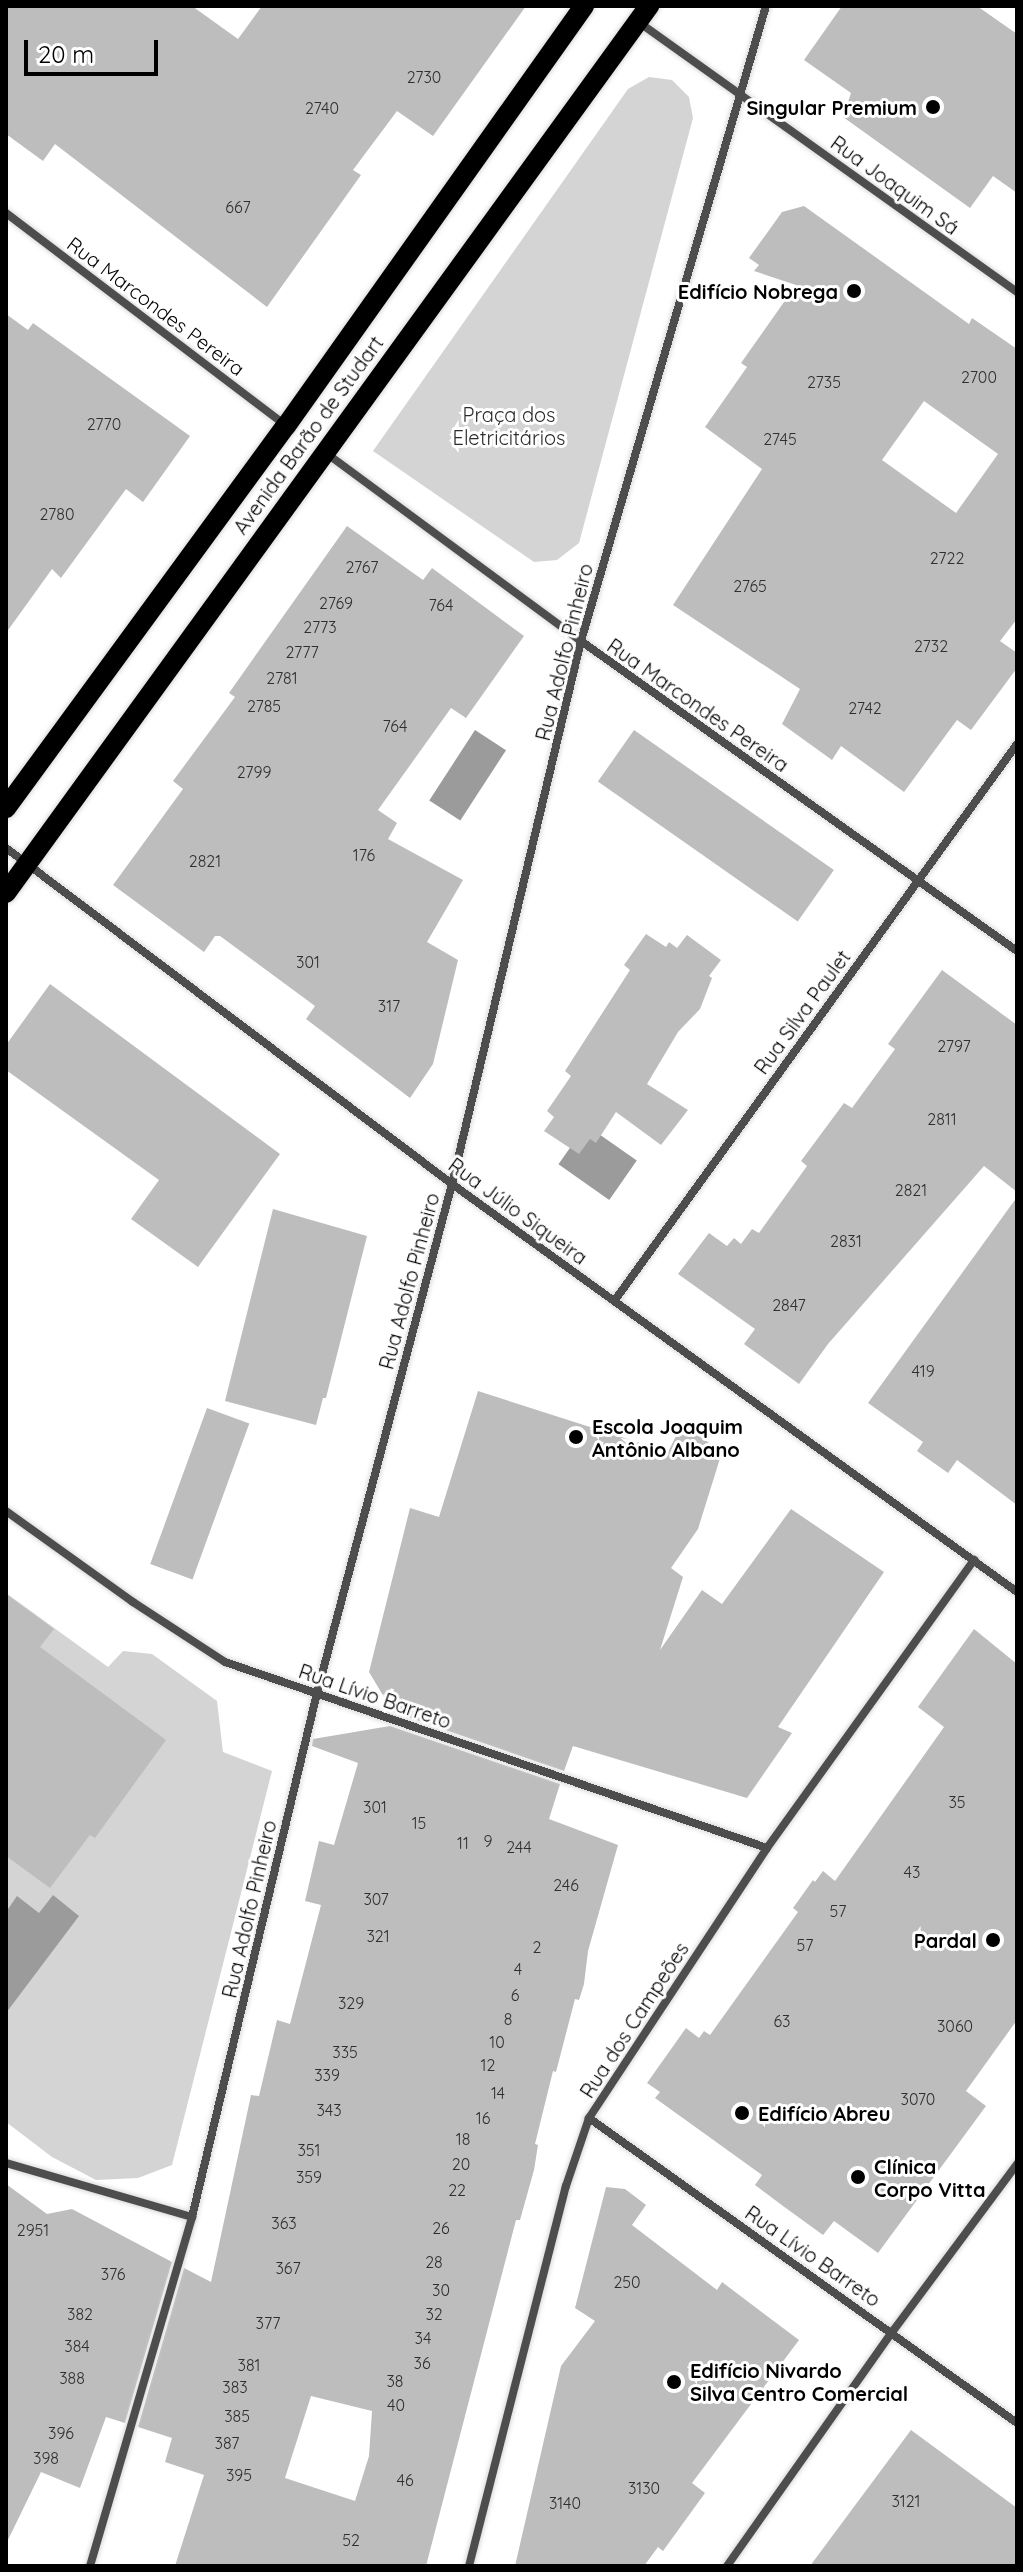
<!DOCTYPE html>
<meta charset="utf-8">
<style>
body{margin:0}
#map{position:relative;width:1023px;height:2572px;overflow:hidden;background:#fff;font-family:Quicksand,sans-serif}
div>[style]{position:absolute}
.green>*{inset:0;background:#d4d4d4}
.water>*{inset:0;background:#9b9b9b;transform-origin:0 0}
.building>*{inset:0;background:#bdbdbd;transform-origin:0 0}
.roads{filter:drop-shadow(0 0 2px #dbdbdb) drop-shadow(0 0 2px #dbdbdb)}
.street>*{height:8px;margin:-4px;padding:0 4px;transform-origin:4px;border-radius:4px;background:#4d4d4d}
.primary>*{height:20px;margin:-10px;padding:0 10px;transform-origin:10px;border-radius:10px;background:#000}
.dots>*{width:22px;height:22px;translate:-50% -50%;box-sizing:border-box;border:4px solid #fff;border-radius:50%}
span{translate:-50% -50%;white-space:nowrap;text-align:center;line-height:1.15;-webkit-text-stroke:6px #fff;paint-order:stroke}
.number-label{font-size:16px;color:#2f2f2f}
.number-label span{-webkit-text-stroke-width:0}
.poi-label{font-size:20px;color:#000;font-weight:700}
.right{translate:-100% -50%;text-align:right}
.left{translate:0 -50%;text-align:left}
.street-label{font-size:20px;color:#000}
.park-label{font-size:20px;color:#2b2b2b}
.frame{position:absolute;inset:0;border:8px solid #000;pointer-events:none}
.scale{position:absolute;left:24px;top:40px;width:134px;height:36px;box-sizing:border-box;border:4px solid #000;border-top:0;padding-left:10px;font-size:24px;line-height:28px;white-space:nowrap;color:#000;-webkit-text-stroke:6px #fff;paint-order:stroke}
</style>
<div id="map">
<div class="green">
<i style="clip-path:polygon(649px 77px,672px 80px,689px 97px,693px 118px,579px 543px,557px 560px,534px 562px,373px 451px,628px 89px)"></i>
<i style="clip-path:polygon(6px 1593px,108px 1667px,123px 1651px,152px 1654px,217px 1701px,223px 1752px,272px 1771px,172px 2165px,138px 2178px,96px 2180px,52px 2157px,6px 2122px)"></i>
</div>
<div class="water">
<i style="left:475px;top:730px;width:37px;height:84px;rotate:33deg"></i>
<i style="left:586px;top:1125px;width:62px;height:48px;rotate:35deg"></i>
<i style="clip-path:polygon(53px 1895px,79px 1916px,6px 2013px,6px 1912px,17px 1896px,39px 1913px)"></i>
</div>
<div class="building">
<i style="clip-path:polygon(6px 6px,192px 6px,238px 39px,262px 6px,526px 6px,433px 136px,397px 111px,353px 170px,361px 175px,267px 307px,55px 144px,43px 161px,6px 134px)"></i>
<i style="clip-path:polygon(842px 6px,977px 6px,1017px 34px,1017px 193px,993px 176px,970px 208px,843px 117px,851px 93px,804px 60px)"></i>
<i style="clip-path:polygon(evenodd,804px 206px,969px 324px,972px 318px,1017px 349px,1017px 619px,1000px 641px,1017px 653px,1017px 668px,971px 730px,957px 720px,904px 792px,841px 746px,832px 760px,782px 724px,800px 689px,673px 605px,762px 469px,705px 427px,747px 367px,741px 363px,796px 285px,754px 271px,759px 265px,749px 258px,782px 212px,804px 206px,924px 401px,998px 454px,956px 513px,882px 460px,924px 401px)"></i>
<i style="clip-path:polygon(6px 314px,28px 330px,33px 323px,190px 436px,143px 502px,126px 489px,61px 578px,52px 569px,6px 633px)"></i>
<i style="clip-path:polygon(347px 526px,423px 580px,432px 568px,524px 636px,466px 718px,451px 708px,378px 810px,397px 823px,388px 839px,463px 880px,427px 942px,458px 960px,433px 1064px,410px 1098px,306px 1019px,315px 1006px,220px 936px,215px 936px,204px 952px,113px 885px,183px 789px,173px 781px,235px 697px,229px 693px)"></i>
<i style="left:634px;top:730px;width:244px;height:63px;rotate:35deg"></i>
<i style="clip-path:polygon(646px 934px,666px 947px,669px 942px,677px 948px,687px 935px,721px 960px,709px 976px,712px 978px,700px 1009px,678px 1032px,647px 1084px,688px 1110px,661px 1145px,616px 1112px,596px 1143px,590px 1139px,579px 1154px,544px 1131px,554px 1117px,547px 1111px,571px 1076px,565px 1071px,630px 970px,624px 965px)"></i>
<i style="clip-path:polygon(942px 970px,1017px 1025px,1017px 1192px,984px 1166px,828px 1344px,799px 1384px,744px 1344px,755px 1329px,678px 1274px,709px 1233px,727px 1246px,734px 1238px,741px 1244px,752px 1229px,759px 1233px,807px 1166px,801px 1161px,844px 1103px,852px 1108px,895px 1049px,888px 1044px)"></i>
<i style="clip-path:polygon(50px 984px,280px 1154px,198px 1267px,131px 1219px,159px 1180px,6px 1070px,6px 1045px)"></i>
<i style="clip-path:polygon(1017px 1197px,1017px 1505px,957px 1460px,948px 1473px,917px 1451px,923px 1442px,868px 1403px)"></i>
<i style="clip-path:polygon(273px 1209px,367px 1236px,326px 1398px,323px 1398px,316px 1425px,225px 1401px)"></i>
<i style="clip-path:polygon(478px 1391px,668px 1452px,682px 1424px,722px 1452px,698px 1529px,671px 1568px,683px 1577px,660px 1650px,702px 1590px,722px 1604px,791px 1509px,884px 1572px,778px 1727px,792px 1733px,747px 1798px,573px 1746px,564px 1771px,393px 1712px,369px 1672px,410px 1508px,439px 1517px)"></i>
<i style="left:207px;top:1408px;width:45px;height:166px;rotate:20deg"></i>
<i style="clip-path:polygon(6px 1594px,54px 1629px,40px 1647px,166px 1740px,95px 1838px,90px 1835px,50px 1888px,6px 1856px)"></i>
<i style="clip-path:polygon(974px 1629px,1017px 1664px,1017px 2020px,966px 2091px,986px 2106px,878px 2253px,834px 2221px,823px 2235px,783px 2206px,755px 2185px,762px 2175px,655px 2098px,660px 2092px,647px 2083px,686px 2028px,699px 2038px,704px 2031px,710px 2035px,798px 1912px,793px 1908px,813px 1880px,815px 1882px,823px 1871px,835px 1881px,944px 1727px,918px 1707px)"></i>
<i style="clip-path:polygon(evenodd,390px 1726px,560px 1784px,549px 1819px,618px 1845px,588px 1951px,584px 1984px,579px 2000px,575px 1999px,556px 2072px,553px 2071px,535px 2144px,538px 2145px,534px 2170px,520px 2220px,516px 2220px,426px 2566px,175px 2566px,204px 2475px,165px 2462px,172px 2438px,138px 2427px,184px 2268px,211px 2282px,251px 2095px,259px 2096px,277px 2020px,290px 2024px,321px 1905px,305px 1901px,319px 1841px,334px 1845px,358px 1763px,312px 1746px,313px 1739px,390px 1726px,311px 2396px,372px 2411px,369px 2456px,355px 2501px,285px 2478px,311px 2396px)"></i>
<i style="clip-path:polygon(6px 2184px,47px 2214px,72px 2209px,172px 2262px,125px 2423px,106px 2417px,80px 2488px,41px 2472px,6px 2544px)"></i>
<i style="clip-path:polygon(606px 2187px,625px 2189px,646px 2205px,632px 2225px,717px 2290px,722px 2282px,799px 2340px,692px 2483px,705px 2493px,663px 2551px,658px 2547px,644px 2566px,515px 2566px,561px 2366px,595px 2321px,575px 2308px)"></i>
<i style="clip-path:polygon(911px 2430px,1017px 2508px,1017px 2566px,810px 2566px)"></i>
</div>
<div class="roads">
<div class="street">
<i style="left:640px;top:23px;width:463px;rotate:35.5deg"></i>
<i style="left:6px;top:213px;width:350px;rotate:37.2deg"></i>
<i style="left:326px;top:453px;width:317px;rotate:36.4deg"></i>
<i style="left:581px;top:641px;width:535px;rotate:35.41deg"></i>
<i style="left:6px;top:848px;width:558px;rotate:36.99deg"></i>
<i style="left:452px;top:1184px;width:697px;rotate:35.83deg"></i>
<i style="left:615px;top:1300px;width:686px;rotate:-54.13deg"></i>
<i style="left:6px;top:1511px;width:156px;rotate:35.6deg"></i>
<i style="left:133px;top:1602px;width:110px;rotate:33.1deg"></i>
<i style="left:225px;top:1662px;width:573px;rotate:18.94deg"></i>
<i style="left:589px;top:2118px;width:526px;rotate:35.47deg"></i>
<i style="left:6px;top:2163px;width:194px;rotate:16.2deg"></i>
<i style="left:90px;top:2566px;width:364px;rotate:-73.7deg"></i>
<i style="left:192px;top:2217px;width:539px;rotate:-76.58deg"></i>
<i style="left:317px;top:1693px;width:527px;rotate:-75.15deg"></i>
<i style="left:452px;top:1184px;width:558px;rotate:-76.64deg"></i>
<i style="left:581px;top:641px;width:661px;rotate:-73.76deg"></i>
<i style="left:469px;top:2566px;width:392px;rotate:-75.7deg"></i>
<i style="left:566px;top:2186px;width:72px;rotate:-71.3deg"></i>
<i style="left:589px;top:2118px;width:323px;rotate:-56.6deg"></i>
<i style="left:767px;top:1848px;width:355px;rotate:-54.3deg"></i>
<i style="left:727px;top:2566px;width:288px;rotate:-54.8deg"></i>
<i style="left:893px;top:2331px;width:208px;rotate:-53.4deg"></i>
</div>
<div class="primary">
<i style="left:6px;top:808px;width:474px;rotate:-53.8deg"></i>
<i style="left:286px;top:426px;width:515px;rotate:-54.64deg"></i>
<i style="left:6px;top:893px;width:1096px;rotate:-54.06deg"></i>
</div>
</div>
<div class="dots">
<i style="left:933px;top:107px;background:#000"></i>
<i style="left:854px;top:291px;background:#000"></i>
<i style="left:576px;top:1437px;background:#000"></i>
<i style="left:993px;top:1940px;background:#000"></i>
<i style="left:742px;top:2113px;background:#000"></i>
<i style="left:858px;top:2177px;background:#000"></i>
<i style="left:674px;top:2382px;background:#000"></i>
</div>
<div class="number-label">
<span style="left:424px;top:77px">2730</span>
<span style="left:322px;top:108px">2740</span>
<span style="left:238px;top:207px">667</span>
<span style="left:979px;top:377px">2700</span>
<span style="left:824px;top:382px">2735</span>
<span style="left:104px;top:424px">2770</span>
<span style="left:780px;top:439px">2745</span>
<span style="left:57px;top:514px">2780</span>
<span style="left:947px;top:558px">2722</span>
<span style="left:362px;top:567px">2767</span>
<span style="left:750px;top:586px">2765</span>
<span style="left:336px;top:603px">2769</span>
<span style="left:441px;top:605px">764</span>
<span style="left:320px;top:627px">2773</span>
<span style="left:931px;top:646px">2732</span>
<span style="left:302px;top:652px">2777</span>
<span style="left:282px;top:678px">2781</span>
<span style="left:264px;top:706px">2785</span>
<span style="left:865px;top:708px">2742</span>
<span style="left:395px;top:726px">764</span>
<span style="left:254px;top:772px">2799</span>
<span style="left:364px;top:855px">176</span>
<span style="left:205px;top:861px">2821</span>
<span style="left:308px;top:962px">301</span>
<span style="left:389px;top:1006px">317</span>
<span style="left:954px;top:1046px">2797</span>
<span style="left:942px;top:1119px">2811</span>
<span style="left:911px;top:1190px">2821</span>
<span style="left:846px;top:1241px">2831</span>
<span style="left:789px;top:1305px">2847</span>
<span style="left:923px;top:1371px">419</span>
<span style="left:957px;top:1802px">35</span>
<span style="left:375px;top:1807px">301</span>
<span style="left:419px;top:1823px">15</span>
<span style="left:488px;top:1841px">9</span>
<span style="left:463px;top:1843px">11</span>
<span style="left:519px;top:1847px">244</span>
<span style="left:912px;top:1872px">43</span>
<span style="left:566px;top:1885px">246</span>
<span style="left:376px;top:1899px">307</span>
<span style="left:838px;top:1911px">57</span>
<span style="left:378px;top:1936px">321</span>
<span style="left:805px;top:1945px">57</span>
<span style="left:537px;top:1947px">2</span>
<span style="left:518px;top:1969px">4</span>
<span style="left:515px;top:1995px">6</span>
<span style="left:351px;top:2003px">329</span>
<span style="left:508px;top:2019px">8</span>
<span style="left:782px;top:2021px">63</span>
<span style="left:955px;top:2026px">3060</span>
<span style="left:497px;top:2042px">10</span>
<span style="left:345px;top:2052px">335</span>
<span style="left:488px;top:2065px">12</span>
<span style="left:327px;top:2075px">339</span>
<span style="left:498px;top:2093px">14</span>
<span style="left:918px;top:2099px">3070</span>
<span style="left:329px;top:2110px">343</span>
<span style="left:483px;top:2118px">16</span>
<span style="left:463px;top:2139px">18</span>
<span style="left:309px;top:2150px">351</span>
<span style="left:461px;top:2164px">20</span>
<span style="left:309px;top:2177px">359</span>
<span style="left:457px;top:2190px">22</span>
<span style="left:284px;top:2223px">363</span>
<span style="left:441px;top:2228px">26</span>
<span style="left:33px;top:2230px">2951</span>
<span style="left:434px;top:2262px">28</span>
<span style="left:288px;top:2268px">367</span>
<span style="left:113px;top:2274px">376</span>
<span style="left:627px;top:2282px">250</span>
<span style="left:441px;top:2290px">30</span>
<span style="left:80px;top:2314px">382</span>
<span style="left:434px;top:2314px">32</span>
<span style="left:268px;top:2323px">377</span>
<span style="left:423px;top:2338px">34</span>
<span style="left:77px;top:2346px">384</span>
<span style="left:422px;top:2363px">36</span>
<span style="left:249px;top:2365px">381</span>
<span style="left:72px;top:2378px">388</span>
<span style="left:395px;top:2381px">38</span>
<span style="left:235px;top:2387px">383</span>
<span style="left:396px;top:2405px">40</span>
<span style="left:237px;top:2416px">385</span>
<span style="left:61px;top:2433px">396</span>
<span style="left:227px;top:2443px">387</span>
<span style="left:46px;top:2458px">398</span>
<span style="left:239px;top:2475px">395</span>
<span style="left:405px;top:2480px">46</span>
<span style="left:644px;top:2488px">3130</span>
<span style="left:906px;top:2501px">3121</span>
<span style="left:565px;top:2503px">3140</span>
<span style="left:351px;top:2540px">52</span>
</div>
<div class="poi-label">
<span class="right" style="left:917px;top:107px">Singular Premium</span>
<span class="right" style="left:838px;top:291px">Edifício Nobrega</span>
<span class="left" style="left:592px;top:1438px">Escola Joaquim<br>Antônio Albano</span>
<span class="right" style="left:977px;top:1940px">Pardal</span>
<span class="left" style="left:758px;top:2113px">Edifício Abreu</span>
<span class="left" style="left:874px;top:2178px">Clínica<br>Corpo Vitta</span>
<span class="left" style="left:690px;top:2382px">Edifício Nivardo<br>Silva Centro Comercial</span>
</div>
<div class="street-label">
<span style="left:895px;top:185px;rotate:36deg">Rua Joaquim Sá</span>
<span style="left:156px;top:306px;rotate:37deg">Rua Marcondes Pereira</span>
<span style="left:308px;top:435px;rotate:-54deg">Avenida Barão de Studart</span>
<span style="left:564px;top:652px;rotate:-76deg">Rua Adolfo Pinheiro</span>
<span style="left:698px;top:705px;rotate:35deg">Rua Marcondes Pereira</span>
<span style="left:802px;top:1012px;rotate:-54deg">Rua Silva Paulet</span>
<span style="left:518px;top:1211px;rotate:36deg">Rua Júlio Siqueira</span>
<span style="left:409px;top:1281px;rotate:-75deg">Rua Adolfo Pinheiro</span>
<span style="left:375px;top:1696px;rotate:19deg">Rua Lívio Barreto</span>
<span style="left:249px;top:1909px;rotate:-77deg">Rua Adolfo Pinheiro</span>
<span style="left:634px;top:2020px;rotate:-57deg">Rua dos Campeões</span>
<span style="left:813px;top:2256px;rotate:35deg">Rua Lívio Barreto</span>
</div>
<div class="park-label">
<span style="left:509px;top:426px">Praça dos<br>Eletricitários</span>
</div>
<div class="frame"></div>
<div class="scale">20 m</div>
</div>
